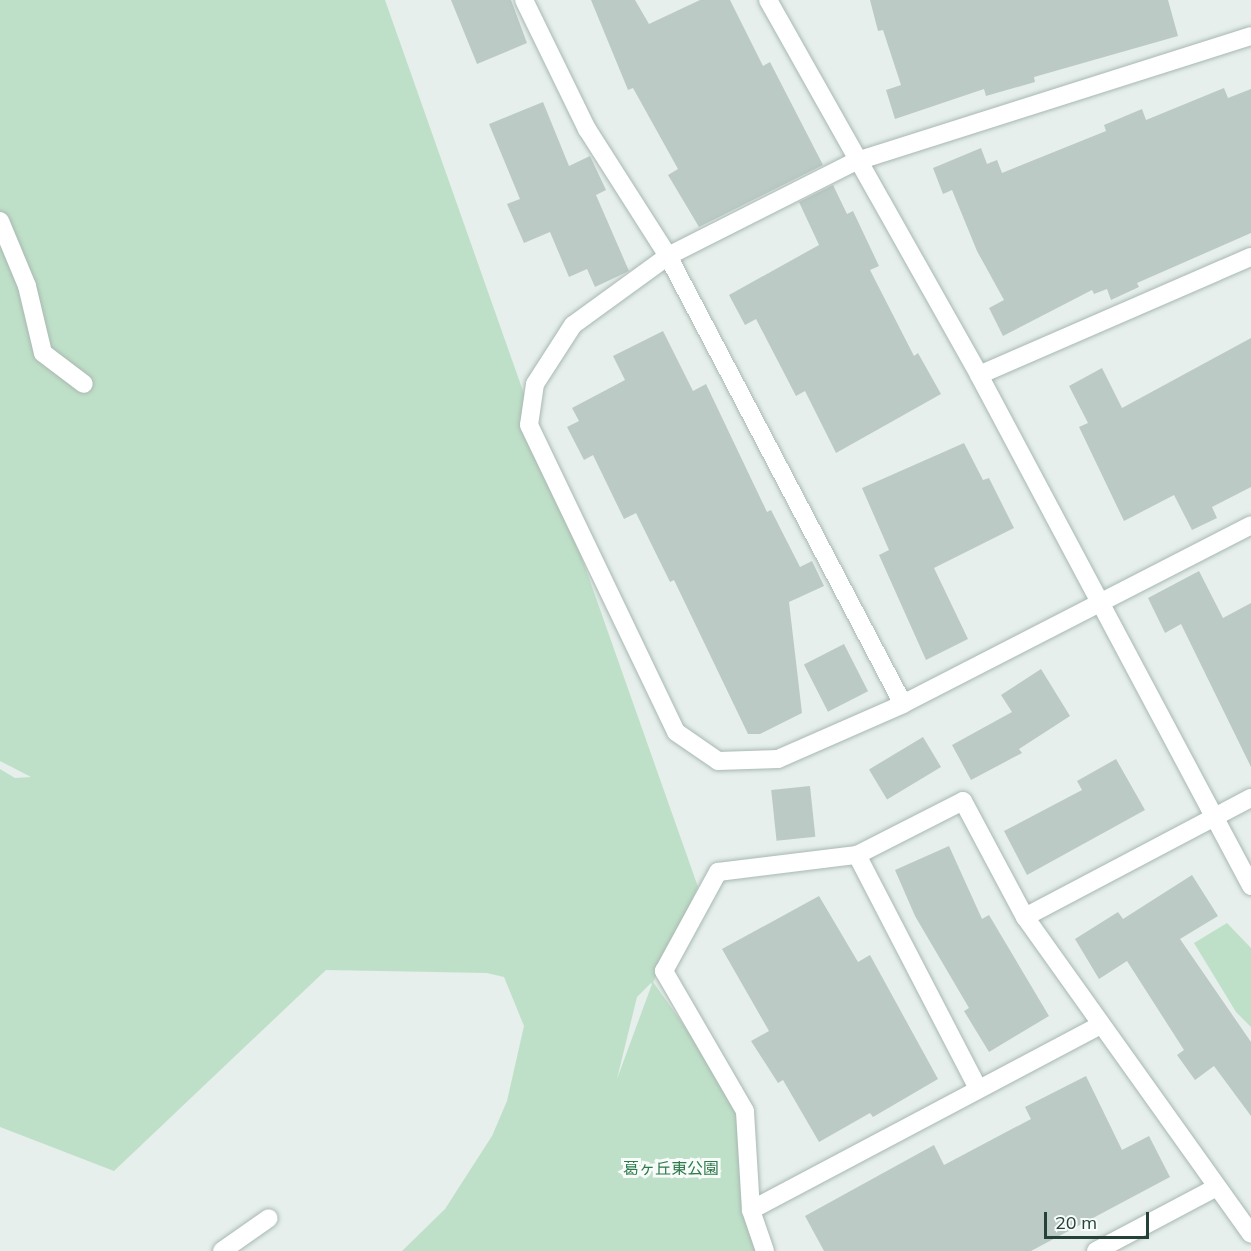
<!DOCTYPE html>
<meta charset="utf-8">
<style>
body{margin:0}
#map{position:relative;width:1251px;height:1251px;overflow:hidden;background:#e6efeb;font-family:Mulish,"Noto Sans JP",sans-serif}
div>[style]{position:absolute}
.green>*{inset:0;background:#bfe0c8}
.building>*{inset:0;background:#bbcac4;transform-origin:0 0}
.roads{filter:drop-shadow(0 0 2px #a8b8b2) drop-shadow(0 0 2px #a8b8b2)}
.minor>*{height:18px;margin:-9px;padding:0 9px;transform-origin:9px;border-radius:9px;background:#fff}
span{translate:-50% -50%;white-space:nowrap;text-align:center;line-height:1.15;-webkit-text-stroke:6px #f7fbf9;paint-order:stroke}
.park-label{font-size:16px;color:#2d7a4b}
.scale{position:absolute;left:1044px;top:1212px;width:105px;height:27px;box-sizing:border-box;border:3px solid #24423a;border-top:0;padding-left:8px;font-size:18px;line-height:21px;white-space:nowrap;color:#24423a;-webkit-text-stroke:4px #f7fbf9;paint-order:stroke}
</style>
<div id="map">
<div class="green">
<i style="clip-path:polygon(evenodd,0 0,385px 0,698px 887px,653px 982px,745px 1111px,765px 1251px,402px 1251px,445px 1209px,492px 1136px,507px 1101px,524px 1026px,504px 977px,487px 973px,326px 970px,114px 1171px,0 1127px,0 769px,15px 778px,31px 777px,0 761px,0 0,651px 983px,652px 984px,617px 1079px,637px 997px,651px 983px)"></i>
<i style="clip-path:polygon(1227px 923px,1251px 948px,1251px 1027px,1236px 1012px,1194px 943px)"></i>
</div>
<div class="building">
<i style="clip-path:polygon(451px 0,511px 0,527px 43px,477px 64px)"></i>
<i style="clip-path:polygon(591px 0,635px 0,649px 24px,700px 0,730px 0,763px 66px,770px 62px,823px 165px,699px 227px,668px 175px,678px 169px,633px 88px,628px 90px)"></i>
<i style="clip-path:polygon(870px 0,1168px 0,1178px 36px,1034px 77px,1035px 82px,986px 96px,984px 89px,895px 119px,886px 90px,901px 85px,883px 30px,878px 31px)"></i>
<i style="clip-path:polygon(1224px 88px,1228px 98px,1251px 89px,1251px 233px,1137px 283px,1139px 287px,1111px 300px,1107px 289px,1094px 294px,1092px 290px,1003px 336px,989px 308px,1004px 300px,977px 251px,952px 190px,943px 194px,933px 168px,981px 148px,987px 164px,997px 160px,1002px 173px,1106px 131px,1104px 125px,1142px 109px,1146px 120px)"></i>
<i style="clip-path:polygon(543px 102px,569px 166px,590px 156px,606px 190px,596px 195px,629px 271px,595px 287px,587px 269px,569px 277px,550px 232px,524px 243px,507px 204px,520px 199px,489px 124px)"></i>
<i style="clip-path:polygon(833px 185px,847px 214px,853px 211px,879px 266px,870px 270px,914px 356px,918px 353px,941px 394px,836px 453px,805px 391px,796px 396px,756px 319px,745px 325px,729px 295px,819px 245px,799px 202px)"></i>
<i style="clip-path:polygon(663px 331px,693px 391px,706px 384px,767px 512px,771px 510px,800px 567px,812px 561px,824px 586px,789px 602px,802px 713px,760px 734px,748px 734px,674px 580px,670px 582px,636px 513px,624px 519px,593px 455px,584px 460px,567px 427px,579px 421px,572px 408px,625px 380px,613px 356px)"></i>
<i style="clip-path:polygon(1251px 338px,1251px 487px,1212px 507px,1217px 518px,1192px 530px,1174px 495px,1124px 521px,1079px 427px,1088px 423px,1069px 386px,1102px 368px,1122px 408px)"></i>
<i style="clip-path:polygon(964px 443px,983px 480px,989px 478px,1014px 528px,934px 568px,968px 639px,926px 660px,879px 555px,889px 550px,862px 488px)"></i>
<i style="clip-path:polygon(1199px 571px,1223px 618px,1251px 603px,1251px 767px,1181px 624px,1165px 633px,1148px 598px)"></i>
<i style="left:844px;top:644px;width:53px;height:45px;rotate:63deg"></i>
<i style="clip-path:polygon(1041px 669px,1070px 716px,1019px 749px,1022px 753px,971px 780px,952px 745px,1012px 712px,1001px 695px)"></i>
<i style="left:923px;top:737px;width:35px;height:63px;rotate:59deg"></i>
<i style="clip-path:polygon(1116px 759px,1145px 810px,1027px 875px,1004px 831px,1082px 790px,1077px 781px)"></i>
<i style="left:810px;top:786px;width:51px;height:39px;rotate:84deg"></i>
<i style="clip-path:polygon(949px 846px,982px 919px,989px 915px,1049px 1016px,989px 1052px,964px 1011px,969px 1008px,915px 916px,895px 870px)"></i>
<i style="clip-path:polygon(1192px 875px,1218px 916px,1180px 939px,1251px 1042px,1251px 1116px,1214px 1066px,1195px 1080px,1177px 1055px,1184px 1050px,1127px 961px,1099px 979px,1075px 939px,1118px 912px,1123px 919px)"></i>
<i style="clip-path:polygon(819px 896px,858px 962px,870px 955px,938px 1079px,873px 1117px,870px 1113px,819px 1142px,783px 1080px,778px 1083px,751px 1041px,769px 1031px,722px 949px)"></i>
<i style="clip-path:polygon(1086px 1076px,1122px 1150px,1149px 1136px,1170px 1177px,1031px 1251px,824px 1251px,805px 1216px,934px 1145px,944px 1165px,1031px 1119px,1025px 1107px)"></i>
</div>
<div class="roads">
<div class="minor">
<i style="left:524px;top:0;width:144px;rotate:64deg"></i>
<i style="left:587px;top:129px;width:151px;rotate:57.5deg"></i>
<i style="left:668px;top:256px;width:506px;rotate:62.32deg"></i>
<i style="left:768px;top:0;width:430px;rotate:60.6deg"></i>
<i style="left:979px;top:375px;width:579px;rotate:61.97deg"></i>
<i style="left:1251px;top:36px;width:414px;rotate:162.4deg"></i>
<i style="left:856px;top:161px;width:211px;rotate:153.2deg"></i>
<i style="left:668px;top:256px;width:117px;rotate:144deg"></i>
<i style="left:573px;top:325px;width:70px;rotate:122.8deg"></i>
<i style="left:535px;top:384px;width:41px;rotate:98.3deg"></i>
<i style="left:529px;top:425px;width:340px;rotate:64.4deg"></i>
<i style="left:676px;top:732px;width:51px;rotate:34.6deg"></i>
<i style="left:718px;top:761px;width:60px;rotate:-1.9deg"></i>
<i style="left:778px;top:759px;width:137px;rotate:-23.7deg"></i>
<i style="left:903px;top:704px;width:391px;rotate:-27.2deg"></i>
<i style="left:0;top:221px;width:70px;rotate:67.4deg"></i>
<i style="left:27px;top:286px;width:69px;rotate:76.6deg"></i>
<i style="left:43px;top:353px;width:51px;rotate:37.1deg"></i>
<i style="left:979px;top:375px;width:296px;rotate:-23.5deg"></i>
<i style="left:857px;top:855px;width:263px;rotate:62.6deg"></i>
<i style="left:1025px;top:917px;width:255px;rotate:-27.8deg"></i>
<i style="left:751px;top:1210px;width:395px;rotate:-27.9deg"></i>
<i style="left:222px;top:1251px;width:57px;rotate:-35.1deg"></i>
<i style="left:765px;top:1251px;width:43px;rotate:-108.9deg"></i>
<i style="left:751px;top:1210px;width:99px;rotate:-93.5deg"></i>
<i style="left:745px;top:1111px;width:162px;rotate:-120.1deg"></i>
<i style="left:664px;top:971px;width:113px;rotate:-61.4deg"></i>
<i style="left:718px;top:872px;width:140px;rotate:-7deg"></i>
<i style="left:857px;top:855px;width:119px;rotate:-27deg"></i>
<i style="left:963px;top:801px;width:132px;rotate:61.9deg"></i>
<i style="left:1025px;top:917px;width:389px;rotate:54.5deg"></i>
<i style="left:1096px;top:1251px;width:135px;rotate:-27.9deg"></i>
</div>
</div>
<div class="park-label">
<span style="left:671px;top:1168px">葛ヶ丘東公園</span>
</div>
<div class="scale">20 m</div>
</div>
